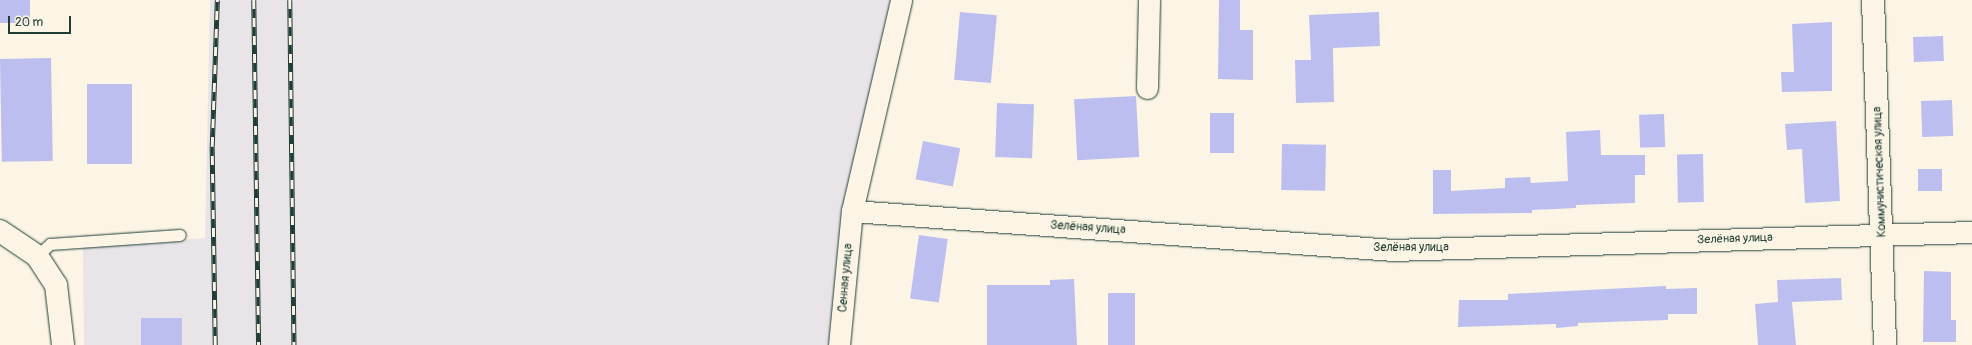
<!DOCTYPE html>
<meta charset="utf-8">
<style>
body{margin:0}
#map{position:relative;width:1972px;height:345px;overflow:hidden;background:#fcf5e5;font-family:Pangolin,sans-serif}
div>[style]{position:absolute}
.built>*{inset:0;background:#e9e4e8}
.building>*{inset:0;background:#bdbef0;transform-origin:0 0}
.roads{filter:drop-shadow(0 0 1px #1f3d34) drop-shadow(0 0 1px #1f3d34)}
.lane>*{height:11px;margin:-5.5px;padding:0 5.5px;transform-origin:5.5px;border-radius:5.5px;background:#fcf5e5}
.street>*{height:21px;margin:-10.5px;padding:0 10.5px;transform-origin:10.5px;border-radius:10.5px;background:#fcf5e5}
.secondary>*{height:22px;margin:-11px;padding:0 11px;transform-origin:11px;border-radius:11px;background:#fcf5e5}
.rail>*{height:4.5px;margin-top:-2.25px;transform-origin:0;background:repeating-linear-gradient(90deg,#fcf5e5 0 9px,#1f3d34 0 18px);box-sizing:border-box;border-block:1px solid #1f3d34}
span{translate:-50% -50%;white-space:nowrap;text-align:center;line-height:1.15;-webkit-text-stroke:3px #fcf5e5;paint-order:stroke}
.street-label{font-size:12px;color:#1f3d34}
.scale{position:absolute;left:8px;top:16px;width:63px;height:18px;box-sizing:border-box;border:2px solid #1f3d34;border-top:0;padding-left:5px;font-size:12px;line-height:14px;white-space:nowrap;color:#1f3d34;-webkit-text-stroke:3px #fcf5e5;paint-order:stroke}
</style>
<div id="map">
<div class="built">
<i style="clip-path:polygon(210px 0,892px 0,838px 246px,830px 345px,84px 345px,83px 247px,205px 238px)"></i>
</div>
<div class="building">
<i style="left:0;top:0;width:30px;height:23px"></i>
<i style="clip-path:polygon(1219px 0,1240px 0,1240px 30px,1253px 30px,1253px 80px,1218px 79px)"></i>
<i style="left:960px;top:12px;width:37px;height:68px;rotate:5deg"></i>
<i style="clip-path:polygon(1379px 12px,1380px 46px,1333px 48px,1334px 102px,1296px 103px,1295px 60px,1311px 60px,1309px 15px)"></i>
<i style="clip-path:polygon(1832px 22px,1832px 91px,1782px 92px,1781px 72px,1794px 72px,1792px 24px)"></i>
<i style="left:1943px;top:36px;width:25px;height:30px;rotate:88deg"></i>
<i style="left:51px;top:58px;width:103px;height:51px;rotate:89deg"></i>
<i style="left:132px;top:84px;width:80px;height:45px;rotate:90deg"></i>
<i style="left:1136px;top:96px;width:61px;height:62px;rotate:87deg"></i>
<i style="left:1952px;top:100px;width:36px;height:31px;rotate:88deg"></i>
<i style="left:997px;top:103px;width:37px;height:54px;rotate:2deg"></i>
<i style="left:1210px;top:113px;width:24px;height:40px"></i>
<i style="left:1664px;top:114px;width:33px;height:25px;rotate:88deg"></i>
<i style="clip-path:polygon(1836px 121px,1840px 201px,1805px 203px,1802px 149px,1787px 150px,1785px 124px)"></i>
<i style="clip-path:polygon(1600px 130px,1601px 155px,1645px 155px,1645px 175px,1635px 175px,1635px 203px,1576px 205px,1576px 208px,1532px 210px,1532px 213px,1433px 214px,1433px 170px,1451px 170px,1451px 191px,1505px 188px,1505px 178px,1530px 177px,1531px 183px,1568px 181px,1566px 132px)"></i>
<i style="left:923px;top:141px;width:38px;height:39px;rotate:11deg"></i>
<i style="left:1282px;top:144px;width:44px;height:46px;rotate:1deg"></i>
<i style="left:1703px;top:154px;width:48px;height:26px;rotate:89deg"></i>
<i style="left:1918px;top:169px;width:24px;height:22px"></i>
<i style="left:919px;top:235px;width:29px;height:64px;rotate:8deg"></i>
<i style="clip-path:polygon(1924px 271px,1951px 272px,1951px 320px,1956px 320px,1956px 342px,1923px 342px)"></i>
<i style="clip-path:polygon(1841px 278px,1842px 300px,1792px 302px,1796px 345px,1758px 345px,1755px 304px,1778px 302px,1777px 280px)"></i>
<i style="clip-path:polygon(1074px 279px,1077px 345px,987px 345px,987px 285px,1050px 285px,1050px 280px)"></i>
<i style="clip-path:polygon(1666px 286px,1666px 289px,1697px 288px,1697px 314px,1668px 314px,1668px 320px,1578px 323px,1578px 326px,1556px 328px,1556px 324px,1458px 327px,1459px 300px,1508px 300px,1508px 294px)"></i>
<i style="left:1108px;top:293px;width:27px;height:52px"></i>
<i style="left:141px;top:318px;width:41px;height:27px"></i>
</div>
<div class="roads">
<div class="lane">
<i style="left:37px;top:256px;width:18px;rotate:-43deg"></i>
<i style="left:50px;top:244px;width:130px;rotate:-4deg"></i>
</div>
<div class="street">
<i style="left:1147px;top:88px;width:88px;rotate:-88.7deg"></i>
<i style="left:852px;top:211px;width:542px;rotate:4.12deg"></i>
<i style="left:1393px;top:250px;width:579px;rotate:-1.78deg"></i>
<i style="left:839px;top:345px;width:135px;rotate:-84.5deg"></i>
<i style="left:852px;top:211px;width:217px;rotate:-76.9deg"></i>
</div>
<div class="secondary">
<i style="left:1873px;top:0;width:345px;rotate:88deg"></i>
<i style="left:0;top:231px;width:45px;rotate:34deg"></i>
<i style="left:37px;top:256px;width:35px;rotate:57deg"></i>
<i style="left:56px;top:285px;width:60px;rotate:83.3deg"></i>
</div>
</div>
<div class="rail">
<i style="left:254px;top:0;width:345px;rotate:89.2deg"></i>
<i style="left:290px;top:0;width:345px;rotate:89.3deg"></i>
<i style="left:215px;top:345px;width:199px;rotate:-90.9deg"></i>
<i style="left:212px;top:146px;width:146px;rotate:-88deg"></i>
</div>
<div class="street-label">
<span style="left:1880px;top:172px;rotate:-92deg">Коммунистическая улица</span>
<span style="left:1088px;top:228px;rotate:4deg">Зелёная улица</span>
<span style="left:1735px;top:239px;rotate:-2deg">Зелёная улица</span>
<span style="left:1411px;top:248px">Зелёная улица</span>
<span style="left:846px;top:278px;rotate:-85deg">Сенная улица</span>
</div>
<div class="scale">20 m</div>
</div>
